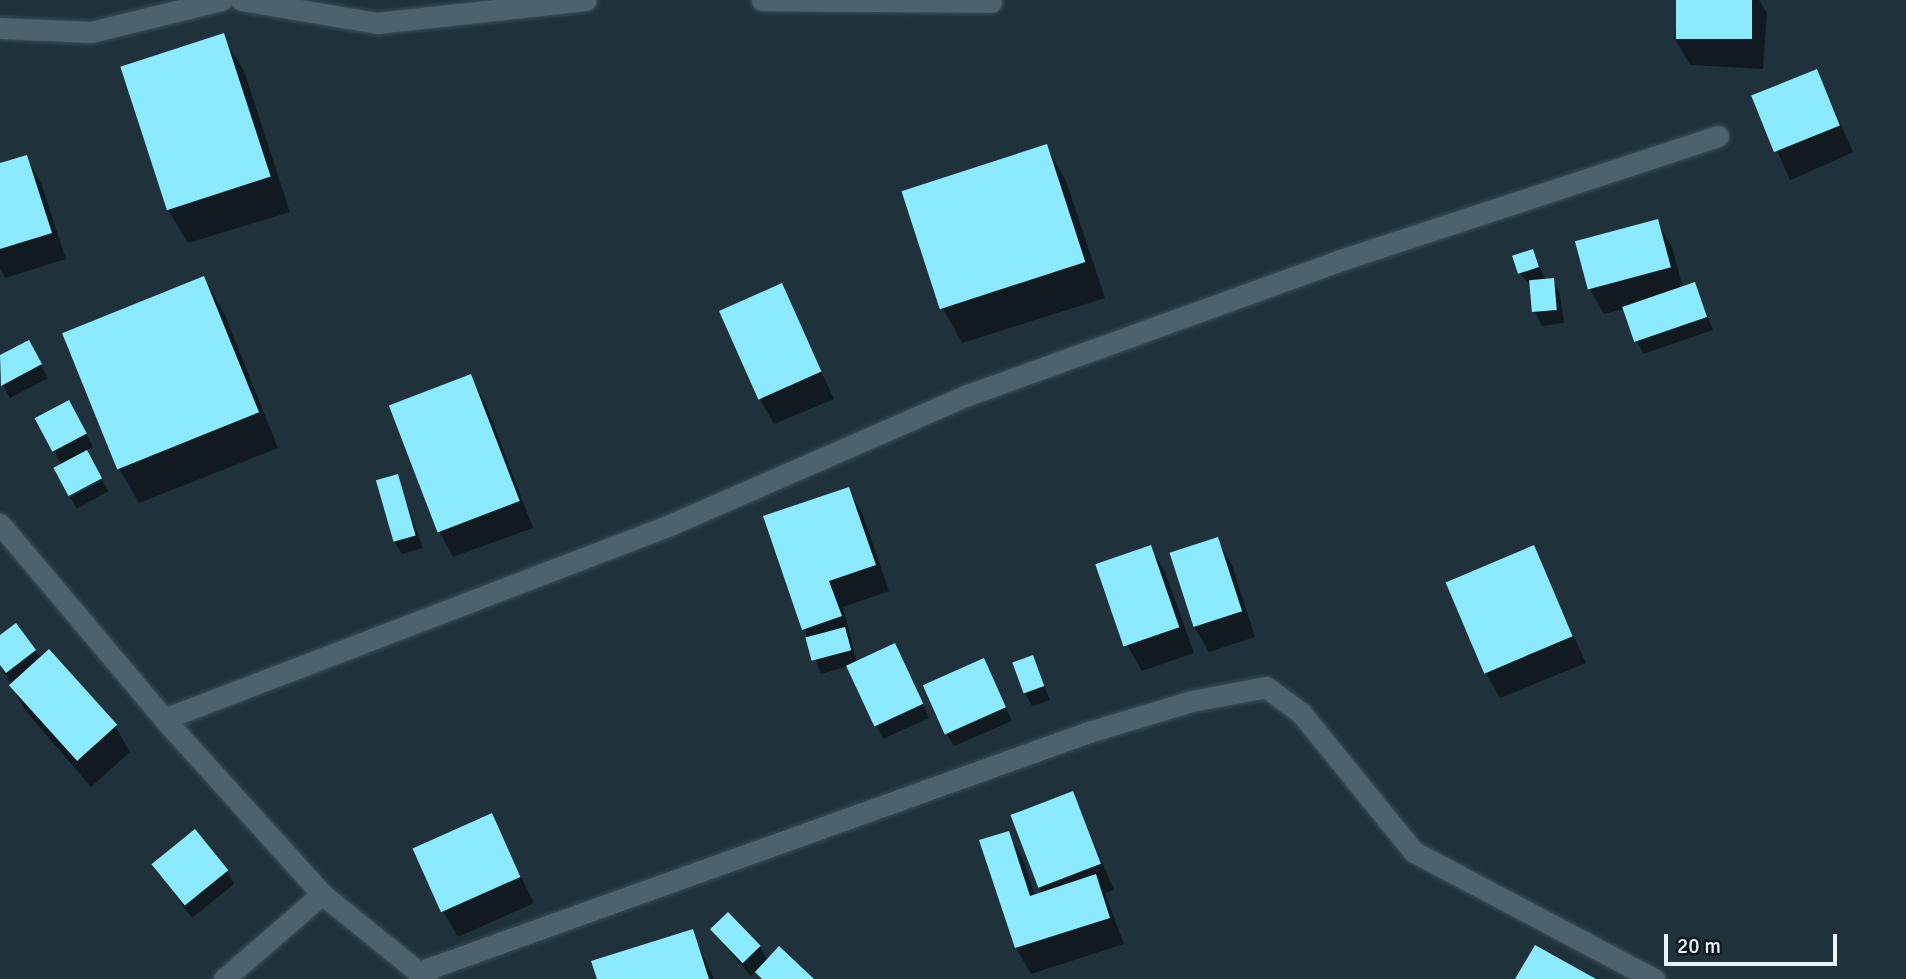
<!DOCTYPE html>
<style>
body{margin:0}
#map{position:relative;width:1906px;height:979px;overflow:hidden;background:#1f323c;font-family:Signika,sans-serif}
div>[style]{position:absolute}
.shadow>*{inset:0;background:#0007;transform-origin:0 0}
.building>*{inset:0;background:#8beafd;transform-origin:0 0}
.roads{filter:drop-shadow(0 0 2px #3e4e56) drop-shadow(0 0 2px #3e4e56)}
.street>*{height:21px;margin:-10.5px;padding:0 10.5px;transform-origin:10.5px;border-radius:10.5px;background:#4e626d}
.secondary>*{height:21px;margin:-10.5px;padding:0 10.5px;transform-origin:10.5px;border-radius:10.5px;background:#4e626d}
span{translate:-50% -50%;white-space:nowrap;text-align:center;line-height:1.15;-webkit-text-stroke:7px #10191d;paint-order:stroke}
.scale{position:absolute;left:1664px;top:934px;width:173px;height:32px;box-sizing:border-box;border:4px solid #e8f3f9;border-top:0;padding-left:9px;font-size:21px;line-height:24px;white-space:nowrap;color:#e8f3f9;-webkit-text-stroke:5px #10191d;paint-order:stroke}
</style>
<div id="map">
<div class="shadow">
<i style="clip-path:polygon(1678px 0,1759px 0,1767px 13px,1763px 69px,1690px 65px,1675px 39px)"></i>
<i style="clip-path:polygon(223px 36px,244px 71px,290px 212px,188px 243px,167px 208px)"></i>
<i style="left:1817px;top:71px;width:89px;height:69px;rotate:66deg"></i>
<i style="clip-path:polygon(1046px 146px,1066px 181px,1105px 298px,962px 343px,942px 307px)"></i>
<i style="clip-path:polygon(26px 157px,41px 183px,66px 259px,5px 278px,0 268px,0 165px)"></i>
<i style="clip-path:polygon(1657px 221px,1672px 247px,1683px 288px,1695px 284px,1713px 330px,1643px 354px,1624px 309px,1604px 314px,1589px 288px)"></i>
<i style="clip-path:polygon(1532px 251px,1546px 281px,1553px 280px,1560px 294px,1564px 323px,1542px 326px,1535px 312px,1531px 286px,1520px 274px)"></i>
<i style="clip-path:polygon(204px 278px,224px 313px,278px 448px,139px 503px,119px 468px)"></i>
<i style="clip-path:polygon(781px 285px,834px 399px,774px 424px,759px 398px)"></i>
<i style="clip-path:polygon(28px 342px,48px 378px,10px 398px,0 380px,0 357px)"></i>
<i style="clip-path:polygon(470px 376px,485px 402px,533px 528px,453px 557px,439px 531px)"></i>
<i style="left:69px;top:402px;width:51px;height:36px;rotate:62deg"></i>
<i style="clip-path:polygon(397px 476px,423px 548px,402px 554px,394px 541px)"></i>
<i style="left:102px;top:480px;width:13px;height:36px;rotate:61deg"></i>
<i style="clip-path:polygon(848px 489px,863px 515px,889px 591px,843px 607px,857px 663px,902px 659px,929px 718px,883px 739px,848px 666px,821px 674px,804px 629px)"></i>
<i style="clip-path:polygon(1217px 539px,1232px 565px,1255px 637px,1209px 652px,1194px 626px)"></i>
<i style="clip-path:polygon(1150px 547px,1165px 572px,1194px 653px,1142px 671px,1127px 645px)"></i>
<i style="clip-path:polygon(1533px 547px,1586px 663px,1500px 698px,1485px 672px)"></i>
<i style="clip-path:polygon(0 638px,35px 651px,115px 726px,130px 752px,91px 787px,25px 710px,0 665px)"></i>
<i style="clip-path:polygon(1032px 657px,1050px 700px,1032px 706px,1025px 693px)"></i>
<i style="clip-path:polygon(984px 661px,1012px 721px,954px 746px,946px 733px)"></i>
<i style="clip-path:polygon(1073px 794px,1114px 890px,1105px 893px,1124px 944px,1031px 974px,1016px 948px,981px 841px,1008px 833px,1023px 859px,1035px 896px,1042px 894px,1012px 815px)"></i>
<i style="clip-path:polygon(491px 816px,534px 903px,458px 937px,443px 911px)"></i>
<i style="clip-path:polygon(153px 865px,227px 871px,234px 884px,192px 918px)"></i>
<i style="clip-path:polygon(692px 931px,714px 979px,599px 979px)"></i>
<i style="clip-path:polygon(712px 931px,760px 947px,768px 961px,812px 979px,761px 979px,756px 971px,751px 976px)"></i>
</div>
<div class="building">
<i style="left:1676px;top:0;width:76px;height:39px"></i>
<i style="left:224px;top:33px;width:151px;height:109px;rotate:72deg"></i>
<i style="left:1817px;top:69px;width:61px;height:71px;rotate:68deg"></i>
<i style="left:1047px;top:144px;width:124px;height:153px;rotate:72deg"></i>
<i style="clip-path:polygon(27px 155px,52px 233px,0 249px,0 163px)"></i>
<i style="left:1658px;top:219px;width:50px;height:86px;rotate:75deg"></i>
<i style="left:1533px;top:249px;width:19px;height:22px;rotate:72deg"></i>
<i style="left:204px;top:276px;width:147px;height:153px;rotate:68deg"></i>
<i style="left:1554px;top:278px;width:32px;height:25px;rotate:85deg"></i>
<i style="left:1695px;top:282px;width:37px;height:77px;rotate:71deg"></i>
<i style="left:782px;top:283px;width:97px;height:69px;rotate:66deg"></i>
<i style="clip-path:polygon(29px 340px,42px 364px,1px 386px,0 355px)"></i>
<i style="left:471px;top:374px;width:136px;height:88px;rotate:69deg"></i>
<i style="left:69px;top:400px;width:38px;height:39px;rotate:62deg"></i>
<i style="left:87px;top:450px;width:32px;height:38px;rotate:62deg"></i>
<i style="left:398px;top:474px;width:64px;height:23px;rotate:74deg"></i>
<i style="clip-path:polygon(849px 487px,876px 565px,829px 581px,842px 616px,802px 630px,763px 516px)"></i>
<i style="left:1218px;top:537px;width:78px;height:51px;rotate:72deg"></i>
<i style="left:1151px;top:545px;width:87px;height:59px;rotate:71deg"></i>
<i style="left:1534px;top:545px;width:99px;height:96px;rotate:67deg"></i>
<i style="clip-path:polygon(16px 623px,36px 650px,6px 673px,0 665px,0 635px)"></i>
<i style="left:845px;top:627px;width:24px;height:41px;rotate:75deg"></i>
<i style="left:895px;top:643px;width:67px;height:54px;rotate:65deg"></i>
<i style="left:49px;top:649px;width:102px;height:54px;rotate:48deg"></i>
<i style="left:1033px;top:655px;width:33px;height:22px;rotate:70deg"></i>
<i style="left:984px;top:658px;width:54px;height:67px;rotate:66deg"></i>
<i style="left:1073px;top:791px;width:78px;height:67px;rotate:69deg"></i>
<i style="left:492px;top:813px;width:70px;height:87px;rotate:66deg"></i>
<i style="left:195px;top:829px;width:53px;height:56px;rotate:51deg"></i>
<i style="clip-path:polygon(1009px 831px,1030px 896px,1096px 874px,1110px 918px,1015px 948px,979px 840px)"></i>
<i style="left:728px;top:912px;width:47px;height:25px;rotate:46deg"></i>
<i style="clip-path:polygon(693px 929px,709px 979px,597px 979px,591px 961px)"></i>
<i style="clip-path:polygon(1535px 945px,1596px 979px,1515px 979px)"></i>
<i style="clip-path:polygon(779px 946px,814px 979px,762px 979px,755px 972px)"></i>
</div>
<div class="roads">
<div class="street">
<i style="left:241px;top:0;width:138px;rotate:9.6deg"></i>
<i style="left:377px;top:23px;width:210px;rotate:-6.3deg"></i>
<i style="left:762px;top:0;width:229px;rotate:0.5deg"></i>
<i style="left:0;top:28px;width:91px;rotate:2.5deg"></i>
<i style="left:91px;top:32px;width:134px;rotate:-13.8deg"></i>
<i style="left:164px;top:719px;width:542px;rotate:-20.98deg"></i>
<i style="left:670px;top:525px;width:325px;rotate:-23.6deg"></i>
<i style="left:968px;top:395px;width:394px;rotate:-19.9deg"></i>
<i style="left:1338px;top:261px;width:400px;rotate:-18.2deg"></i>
<i style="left:419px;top:972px;width:712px;rotate:-19.71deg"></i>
<i style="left:1089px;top:732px;width:108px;rotate:-16.8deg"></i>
<i style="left:1192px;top:701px;width:75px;rotate:-10.7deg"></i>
<i style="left:1266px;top:687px;width:44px;rotate:36.6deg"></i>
<i style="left:1301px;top:713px;width:179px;rotate:50.9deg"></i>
<i style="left:1414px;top:852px;width:272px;rotate:27.9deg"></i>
<i style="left:224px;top:979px;width:130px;rotate:-40.9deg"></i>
</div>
<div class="secondary">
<i style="left:0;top:524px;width:255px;rotate:49.9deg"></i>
<i style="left:164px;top:719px;width:236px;rotate:47.9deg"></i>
<i style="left:322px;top:894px;width:135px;rotate:39deg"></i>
</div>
</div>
<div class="scale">20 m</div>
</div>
